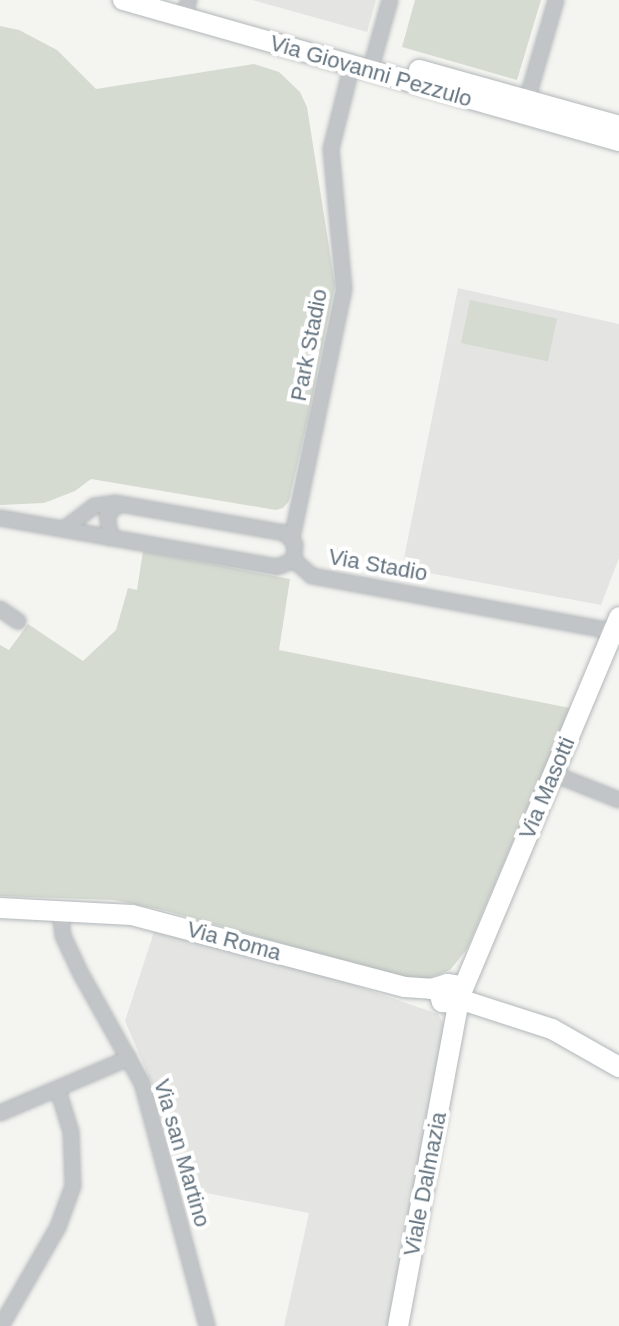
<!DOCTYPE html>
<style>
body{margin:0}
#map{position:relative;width:619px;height:1326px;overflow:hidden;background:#f4f4f0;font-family:Helvetica,sans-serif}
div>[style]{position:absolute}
.built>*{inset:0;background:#e4e5e3}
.green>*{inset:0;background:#d5dbd1;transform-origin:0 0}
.roads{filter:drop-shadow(0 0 2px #b2b7ba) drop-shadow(0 0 2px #b2b7ba)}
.street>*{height:14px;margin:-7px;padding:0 7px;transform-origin:7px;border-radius:7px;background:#c2c5c8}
.secondary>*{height:20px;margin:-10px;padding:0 10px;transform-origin:10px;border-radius:10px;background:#fff}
span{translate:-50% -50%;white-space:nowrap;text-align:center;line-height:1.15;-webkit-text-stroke:8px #fff;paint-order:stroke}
.street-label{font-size:22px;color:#647480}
</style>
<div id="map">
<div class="built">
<i style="clip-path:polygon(252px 0,376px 0,367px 32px)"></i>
<i style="clip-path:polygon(458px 288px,619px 324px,619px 558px,601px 605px,402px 568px)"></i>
<i style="clip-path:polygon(154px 932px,310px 970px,438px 1014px,443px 1023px,443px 1034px,389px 1326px,284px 1326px,309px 1213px,181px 1188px,152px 1084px,125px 1021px)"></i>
</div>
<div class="green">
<i style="clip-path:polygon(415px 0,541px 0,517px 80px,402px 47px)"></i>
<i style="clip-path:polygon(0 26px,19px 30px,57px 50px,96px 89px,254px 64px,279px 72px,300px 92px,307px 107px,335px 285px,309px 414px,289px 501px,283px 508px,276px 510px,91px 479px,75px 491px,44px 503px,0 505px)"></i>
<i style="left:470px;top:300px;width:89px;height:44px;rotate:12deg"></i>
<i style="clip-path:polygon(143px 551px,290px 579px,279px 650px,570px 708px,467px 949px,450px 970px,424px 980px,405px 978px,167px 911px,114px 900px,0 896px,0 645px,9px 650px,28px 624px,83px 661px,116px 630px,128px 588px,137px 590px)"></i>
</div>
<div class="roads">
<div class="street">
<i style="left:184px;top:17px;width:18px;rotate:-74deg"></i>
<i style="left:374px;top:57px;width:59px;rotate:-74.3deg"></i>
<i style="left:525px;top:107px;width:111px;rotate:-73.8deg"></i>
<i style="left:0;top:518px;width:281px;rotate:10deg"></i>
<i style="left:277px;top:567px;width:18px;rotate:-22deg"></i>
<i style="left:64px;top:529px;width:38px;rotate:-37deg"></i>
<i style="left:94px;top:506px;width:21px;rotate:-8deg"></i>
<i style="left:115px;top:503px;width:173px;rotate:10deg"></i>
<i style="left:285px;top:533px;width:15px;rotate:48deg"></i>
<i style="left:295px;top:544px;width:16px;rotate:94deg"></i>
<i style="left:111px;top:538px;width:23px;rotate:-100deg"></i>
<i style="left:107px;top:515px;width:16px;rotate:-43deg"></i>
<i style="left:292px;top:538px;width:254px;rotate:-78.2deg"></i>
<i style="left:344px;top:289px;width:141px;rotate:-95.3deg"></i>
<i style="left:331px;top:149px;width:87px;rotate:-76deg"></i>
<i style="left:294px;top:560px;width:24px;rotate:42deg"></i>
<i style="left:312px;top:576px;width:306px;rotate:10.4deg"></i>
<i style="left:0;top:609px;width:22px;rotate:34deg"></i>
<i style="left:554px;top:774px;width:70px;rotate:21.8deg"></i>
<i style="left:60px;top:911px;width:25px;rotate:83deg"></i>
<i style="left:63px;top:936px;width:42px;rotate:64.7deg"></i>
<i style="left:81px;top:974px;width:125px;rotate:60.8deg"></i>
<i style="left:142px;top:1083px;width:252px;rotate:75deg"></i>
<i style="left:0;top:1113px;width:140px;rotate:-23.1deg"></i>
<i style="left:1px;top:1326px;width:114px;rotate:-60.1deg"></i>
<i style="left:58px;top:1227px;width:44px;rotate:-69.9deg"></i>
<i style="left:73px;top:1186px;width:54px;rotate:-92.1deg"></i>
<i style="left:71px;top:1132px;width:44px;rotate:-107.2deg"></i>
</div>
<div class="secondary">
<i style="left:123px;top:0;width:516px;rotate:15.87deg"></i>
<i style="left:419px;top:70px;width:208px;rotate:15.6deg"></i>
<i style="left:0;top:908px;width:132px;rotate:3deg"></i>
<i style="left:132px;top:915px;width:282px;rotate:14.8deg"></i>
<i style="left:405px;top:987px;width:26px;rotate:4deg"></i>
<i style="left:431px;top:989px;width:17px;rotate:-17deg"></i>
<i style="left:447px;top:984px;width:7px;rotate:8deg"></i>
<i style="left:454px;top:985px;width:10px;rotate:53deg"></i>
<i style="left:460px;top:993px;width:11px;rotate:112deg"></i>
<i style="left:456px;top:1003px;width:14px;rotate:-176deg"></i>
<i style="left:442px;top:1002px;width:10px;rotate:-107deg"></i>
<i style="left:439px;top:992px;width:7px;rotate:-56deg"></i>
<i style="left:460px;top:996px;width:411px;rotate:-67.2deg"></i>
<i style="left:398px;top:1326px;width:333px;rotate:-79.4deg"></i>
<i style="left:459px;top:999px;width:98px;rotate:17.9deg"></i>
<i style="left:552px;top:1029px;width:77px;rotate:29.6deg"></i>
</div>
</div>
<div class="street-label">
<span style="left:371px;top:71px;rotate:16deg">Via Giovanni Pezzulo</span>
<span style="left:309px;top:345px;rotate:-79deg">Park Stadio</span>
<span style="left:378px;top:565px;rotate:10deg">Via Stadio</span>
<span style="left:547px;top:788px;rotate:-67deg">Via Masotti</span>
<span style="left:234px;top:941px;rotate:15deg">Via Roma</span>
<span style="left:182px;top:1153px;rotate:74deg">Via san Martino</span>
<span style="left:425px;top:1184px;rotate:-79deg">Viale Dalmazia</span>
</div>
</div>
